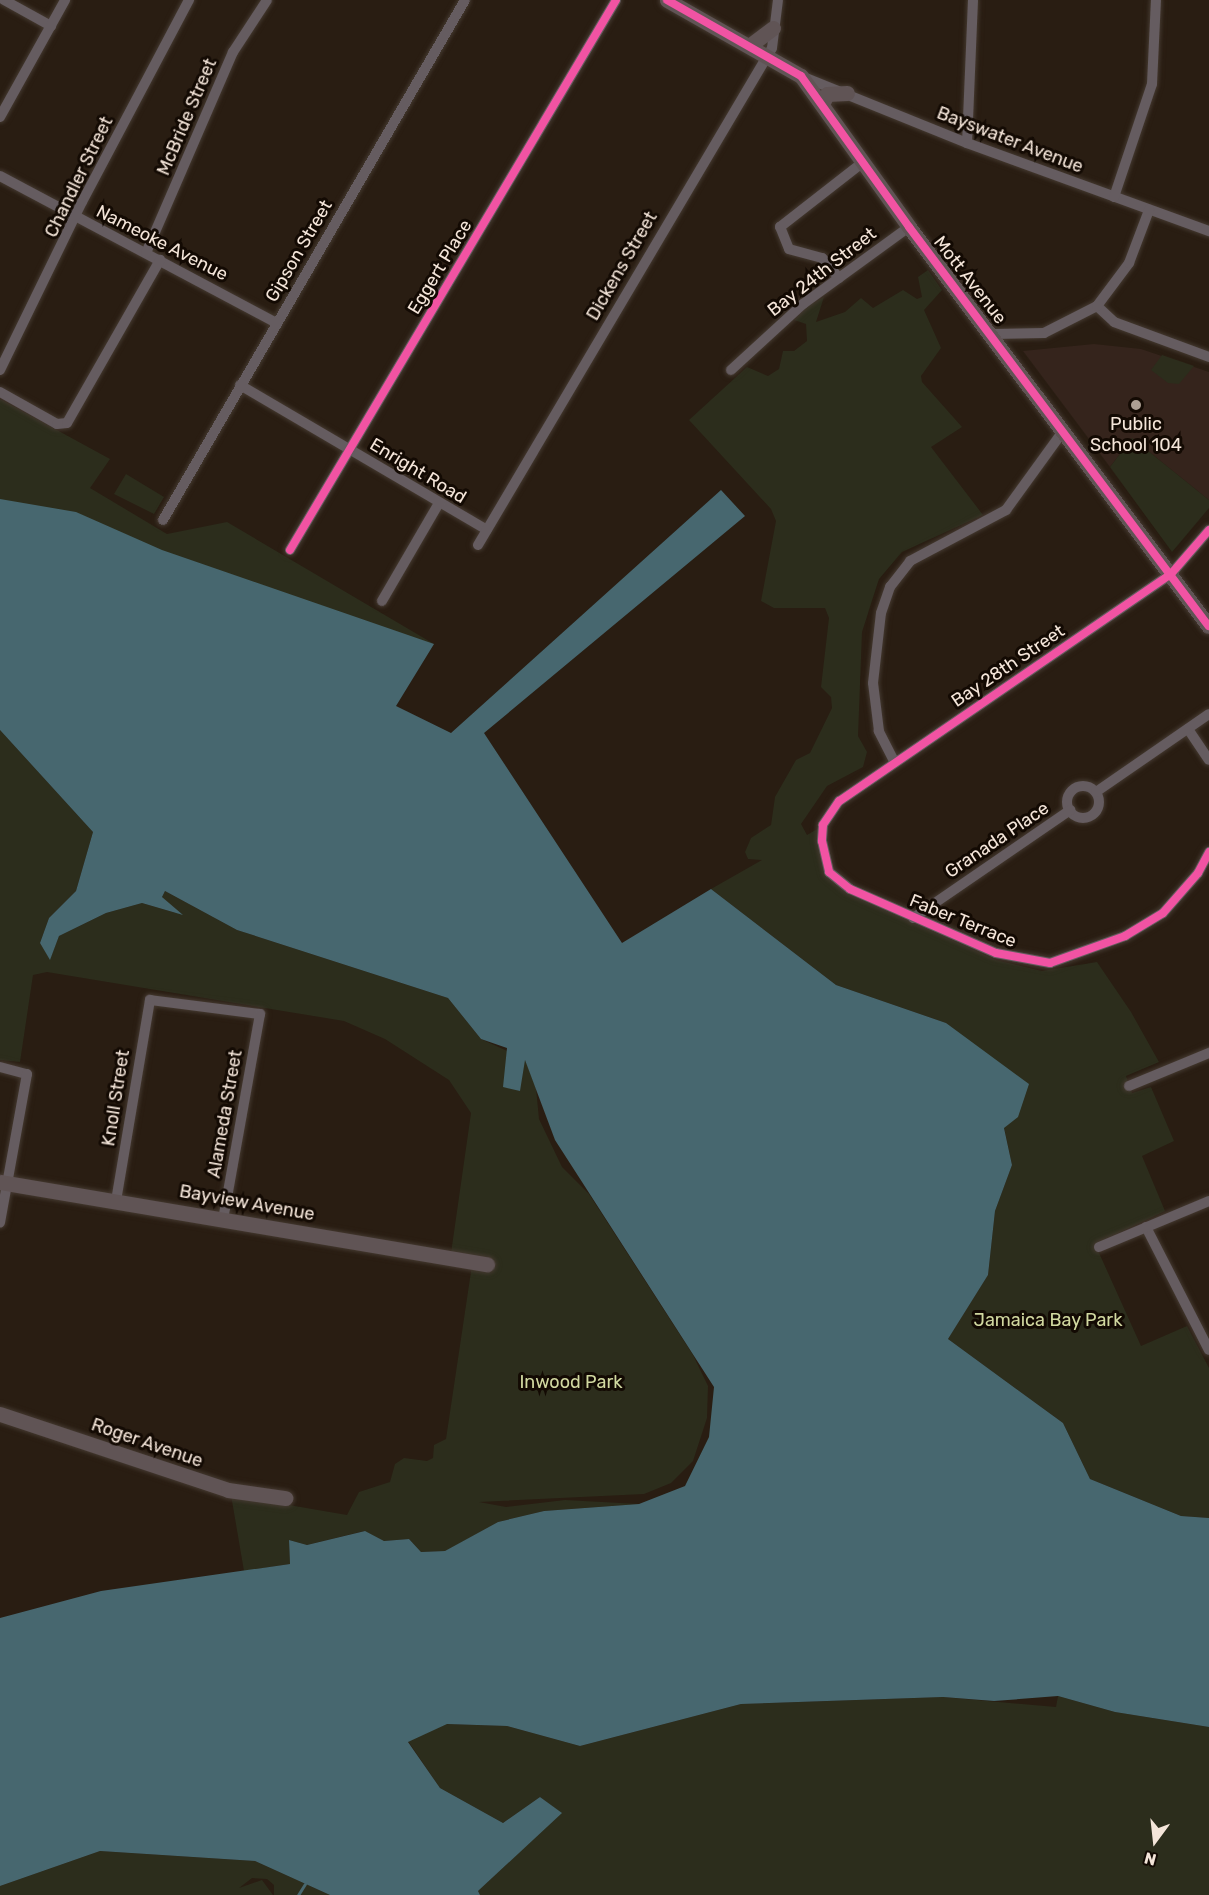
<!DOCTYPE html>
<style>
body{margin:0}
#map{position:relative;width:1209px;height:1895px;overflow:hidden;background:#291d12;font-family:Rubik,sans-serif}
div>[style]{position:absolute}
.education>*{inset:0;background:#35241c}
.green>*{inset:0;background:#2c2d1c}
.water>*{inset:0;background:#47676f}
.stream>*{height:3px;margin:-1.5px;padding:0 1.5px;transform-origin:1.5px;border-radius:1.5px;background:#47676f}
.roads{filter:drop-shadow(0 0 2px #443930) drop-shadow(0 0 2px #443930)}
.street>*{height:10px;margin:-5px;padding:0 5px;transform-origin:5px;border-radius:5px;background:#655c60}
.street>.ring{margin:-5px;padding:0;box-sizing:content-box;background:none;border:10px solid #655c60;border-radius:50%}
.secondary>*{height:15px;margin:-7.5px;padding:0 7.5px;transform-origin:7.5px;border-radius:7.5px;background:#605455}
.cycleway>*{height:8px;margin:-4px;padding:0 4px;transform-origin:4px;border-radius:4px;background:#f153a3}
.dots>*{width:16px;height:16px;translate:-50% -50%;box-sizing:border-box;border:3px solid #130a03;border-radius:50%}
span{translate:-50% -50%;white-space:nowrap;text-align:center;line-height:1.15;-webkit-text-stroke:6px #130a03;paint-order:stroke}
.street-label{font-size:18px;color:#f4e5d9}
.poi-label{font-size:18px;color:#f4e5d9}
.park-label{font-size:18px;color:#d1d8a0}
.north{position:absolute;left:1125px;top:1811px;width:60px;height:60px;-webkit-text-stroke:4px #130a03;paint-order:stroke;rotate:195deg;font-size:16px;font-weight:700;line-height:24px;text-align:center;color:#f4e5d9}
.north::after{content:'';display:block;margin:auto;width:21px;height:27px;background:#f4e5d9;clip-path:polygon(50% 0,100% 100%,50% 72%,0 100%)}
</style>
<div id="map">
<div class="education">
<i style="clip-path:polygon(1094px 344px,1141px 349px,1209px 372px,1209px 500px,1132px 438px,1110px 467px,1023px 351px)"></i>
</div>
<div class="green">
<i style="clip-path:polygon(928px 270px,942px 290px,924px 310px,941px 348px,921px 376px,922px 382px,962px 427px,931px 447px,983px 515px,902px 552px,879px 579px,862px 632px,858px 736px,867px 752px,863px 767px,827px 786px,801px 824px,807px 835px,819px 828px,824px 869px,844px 891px,996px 960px,1042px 971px,1097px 962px,1131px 1012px,1159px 1062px,1126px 1076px,1132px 1093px,1151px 1087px,1174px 1141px,1142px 1156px,1165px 1211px,1095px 1244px,1141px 1346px,1187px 1326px,1209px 1368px,1209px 1518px,1181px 1516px,1090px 1479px,1063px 1423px,948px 1339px,988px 1275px,995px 1211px,1012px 1165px,1004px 1127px,946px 1023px,836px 985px,711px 889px,762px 860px,748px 859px,745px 852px,751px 838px,771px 825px,775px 797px,796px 760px,810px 753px,832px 708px,831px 697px,821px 687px,829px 618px,825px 608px,774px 608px,761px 601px,776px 521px,771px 509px,689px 420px,747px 367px,768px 376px,779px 369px,783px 351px,794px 351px,807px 341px,806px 324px,794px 320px,808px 306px,824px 297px,816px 322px,845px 312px,861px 298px,873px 308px,903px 290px,917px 299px,922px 297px,918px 277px)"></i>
<i style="clip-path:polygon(1162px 355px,1194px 366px,1179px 384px,1168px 383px,1151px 370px)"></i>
<i style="clip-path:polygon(0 399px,110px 459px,90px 488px,167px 534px,227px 522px,434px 644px,397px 702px,0 531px)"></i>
<i style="clip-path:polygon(1132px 438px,1209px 500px,1209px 508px,1172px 552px,1110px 467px)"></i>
<i style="clip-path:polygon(126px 474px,164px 497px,154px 514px,114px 494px)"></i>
<i style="clip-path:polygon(0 730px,93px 832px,76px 891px,49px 918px,40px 943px,50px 959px,59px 936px,106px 913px,142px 903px,176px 913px,162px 897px,165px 891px,237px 930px,448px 998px,481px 1039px,525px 1059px,536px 1088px,539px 1119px,562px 1167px,589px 1194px,693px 1355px,708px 1386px,707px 1418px,693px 1461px,671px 1483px,644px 1494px,479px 1502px,506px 1507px,565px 1500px,639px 1504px,544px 1511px,498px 1522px,446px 1551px,421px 1552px,409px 1539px,384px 1541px,364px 1531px,307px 1545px,289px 1540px,290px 1564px,244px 1571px,231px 1495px,347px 1515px,359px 1492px,390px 1482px,395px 1464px,404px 1458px,427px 1461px,433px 1458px,434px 1445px,446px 1439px,472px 1265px,450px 1260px,471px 1113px,449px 1080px,385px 1039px,344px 1021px,47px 972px,33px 975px,20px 1062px,0 1060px)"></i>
<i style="clip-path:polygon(1058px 1696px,1115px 1712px,1209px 1727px,1209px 1895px,480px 1895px,478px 1891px,561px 1813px,540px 1797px,503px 1823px,440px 1788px,408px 1741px,446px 1724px,507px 1726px,580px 1746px,741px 1704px,943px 1697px,1056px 1707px)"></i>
<i style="clip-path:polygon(100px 1851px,255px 1861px,330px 1895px,274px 1895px,274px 1885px,267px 1879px,252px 1878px,239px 1888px,262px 1880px,273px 1895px,0 1895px,0 1886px)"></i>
</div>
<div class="water">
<i style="clip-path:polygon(721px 490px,745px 516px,484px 733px,622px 943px,711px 889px,836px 985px,946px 1023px,1029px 1084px,1018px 1117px,1004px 1128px,1012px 1165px,995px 1211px,988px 1275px,948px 1339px,1063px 1423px,1090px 1479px,1181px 1516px,1209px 1518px,1209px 1727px,1115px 1712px,1058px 1696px,994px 1701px,943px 1697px,741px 1704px,580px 1746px,507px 1726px,447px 1724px,408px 1742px,440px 1788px,503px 1823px,540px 1797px,562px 1813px,478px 1891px,480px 1895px,330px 1895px,255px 1861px,100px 1851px,0 1886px,0 1618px,101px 1591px,290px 1564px,289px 1540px,307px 1545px,365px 1531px,384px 1541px,409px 1539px,421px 1552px,445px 1551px,498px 1522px,544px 1511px,639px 1504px,685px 1486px,709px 1437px,714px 1387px,555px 1140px,525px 1060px,520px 1091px,503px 1087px,507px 1048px,481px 1039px,448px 998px,237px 930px,165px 891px,162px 897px,183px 915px,142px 903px,106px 913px,59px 936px,50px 960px,40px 943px,49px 918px,76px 891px,93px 832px,0 730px,0 499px,76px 512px,162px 550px,434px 644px,396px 706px,451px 733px)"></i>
</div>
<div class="stream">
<i style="left:298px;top:1895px;width:13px;rotate:-58deg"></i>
</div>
<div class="roads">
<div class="street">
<i style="left:4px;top:0;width:54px;rotate:29deg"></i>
<i style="left:801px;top:76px;width:179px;rotate:22deg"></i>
<i style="left:967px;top:143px;width:258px;rotate:20deg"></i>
<i style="left:0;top:117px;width:134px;rotate:-60.9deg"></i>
<i style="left:967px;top:143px;width:143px;rotate:-87.6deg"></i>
<i style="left:0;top:176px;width:314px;rotate:28deg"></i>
<i style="left:1114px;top:197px;width:119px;rotate:-71.4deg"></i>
<i style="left:1152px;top:84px;width:84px;rotate:-87.3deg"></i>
<i style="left:146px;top:253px;width:219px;rotate:-66.6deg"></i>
<i style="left:233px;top:52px;width:62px;rotate:-56.8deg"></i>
<i style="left:839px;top:278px;width:26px;rotate:-130deg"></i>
<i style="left:822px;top:258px;width:34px;rotate:-165deg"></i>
<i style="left:789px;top:249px;width:24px;rotate:-112deg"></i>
<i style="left:780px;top:227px;width:104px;rotate:-38deg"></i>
<i style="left:1097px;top:306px;width:23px;rotate:43deg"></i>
<i style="left:1114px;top:322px;width:101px;rotate:20.2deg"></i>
<i style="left:994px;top:334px;width:50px;rotate:-1.1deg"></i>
<i style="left:1044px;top:333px;width:59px;rotate:-27deg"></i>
<i style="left:1097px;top:306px;width:54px;rotate:-53.3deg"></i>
<i style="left:1129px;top:263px;width:57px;rotate:-69.3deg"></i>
<i style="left:0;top:370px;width:187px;rotate:-64deg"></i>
<i style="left:82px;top:202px;width:229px;rotate:-62.1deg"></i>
<i style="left:731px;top:370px;width:98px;rotate:-42.5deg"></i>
<i style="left:803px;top:304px;width:131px;rotate:-36deg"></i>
<i style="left:240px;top:385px;width:286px;rotate:30.4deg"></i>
<i style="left:0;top:392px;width:65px;rotate:29.3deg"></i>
<i style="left:57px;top:424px;width:10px;rotate:-6deg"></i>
<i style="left:67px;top:423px;width:188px;rotate:-60.3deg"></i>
<i style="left:163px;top:520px;width:601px;rotate:-59.85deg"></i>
<i style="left:1209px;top:530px;width:58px;rotate:130.8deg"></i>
<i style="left:1171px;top:574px;width:402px;rotate:145.6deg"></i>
<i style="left:839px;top:801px;width:29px;rotate:124deg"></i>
<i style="left:823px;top:825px;width:16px;rotate:94deg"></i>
<i style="left:822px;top:841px;width:32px;rotate:77deg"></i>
<i style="left:829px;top:872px;width:27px;rotate:39deg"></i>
<i style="left:850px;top:889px;width:159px;rotate:23.7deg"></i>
<i style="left:996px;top:953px;width:55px;rotate:10.5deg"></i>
<i style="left:1050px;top:963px;width:80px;rotate:-19.8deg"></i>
<i style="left:1125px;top:936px;width:44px;rotate:-31.2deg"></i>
<i style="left:1163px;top:913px;width:53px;rotate:-48.8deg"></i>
<i style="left:1198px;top:873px;width:24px;rotate:-62deg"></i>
<i style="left:478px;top:545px;width:577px;rotate:-59.39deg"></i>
<i style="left:772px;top:48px;width:48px;rotate:-82.9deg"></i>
<i style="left:290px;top:550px;width:639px;rotate:-59.34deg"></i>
<i style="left:382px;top:601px;width:113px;rotate:-59.8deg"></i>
<i style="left:1188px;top:729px;width:37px;rotate:56deg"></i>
<i style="left:894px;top:761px;width:34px;rotate:-117deg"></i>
<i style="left:879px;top:731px;width:48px;rotate:-97.1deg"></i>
<i style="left:873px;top:683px;width:70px;rotate:-83.5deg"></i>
<i style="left:881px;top:613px;width:28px;rotate:-71deg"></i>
<i style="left:890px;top:587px;width:33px;rotate:-52deg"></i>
<i style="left:910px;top:561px;width:109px;rotate:-28deg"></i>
<i style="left:1006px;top:510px;width:99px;rotate:-54.1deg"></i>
<i class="ring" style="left:1067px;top:786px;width:22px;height:22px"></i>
<i style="left:1096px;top:792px;width:137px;rotate:-34.6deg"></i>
<i style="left:913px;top:918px;width:191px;rotate:-34.5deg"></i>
<i style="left:0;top:1067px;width:28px;rotate:15deg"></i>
<i style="left:27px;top:1074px;width:151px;rotate:100.3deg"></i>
<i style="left:1129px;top:1086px;width:87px;rotate:-22.4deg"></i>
<i style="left:116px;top:1201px;width:204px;rotate:-80.4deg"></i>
<i style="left:150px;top:1000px;width:111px;rotate:7.3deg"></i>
<i style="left:260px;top:1014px;width:208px;rotate:100.2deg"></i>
<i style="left:1146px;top:1227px;width:138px;rotate:62.9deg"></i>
<i style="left:1099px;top:1247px;width:119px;rotate:-22.7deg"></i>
</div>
<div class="secondary">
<i style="left:667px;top:0;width:154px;rotate:29.6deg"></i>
<i style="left:801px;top:76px;width:186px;rotate:54.4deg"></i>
<i style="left:909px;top:227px;width:499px;rotate:53.1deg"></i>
<i style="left:749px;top:46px;width:30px;rotate:-37deg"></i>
<i style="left:822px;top:104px;width:11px;rotate:-63deg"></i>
<i style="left:827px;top:94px;width:20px;rotate:-3deg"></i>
<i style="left:0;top:1182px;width:494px;rotate:9.6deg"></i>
<i style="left:0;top:1414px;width:240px;rotate:18.4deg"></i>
<i style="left:228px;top:1490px;width:58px;rotate:8deg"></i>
</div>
</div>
<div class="cycleway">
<i style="left:667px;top:0;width:154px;rotate:29.6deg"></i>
<i style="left:801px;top:76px;width:186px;rotate:54.4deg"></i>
<i style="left:909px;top:227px;width:499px;rotate:53.1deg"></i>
<i style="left:1209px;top:530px;width:58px;rotate:130.8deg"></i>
<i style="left:1171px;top:574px;width:402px;rotate:145.6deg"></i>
<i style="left:839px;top:801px;width:29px;rotate:124deg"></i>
<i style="left:823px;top:825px;width:16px;rotate:94deg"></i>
<i style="left:822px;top:841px;width:32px;rotate:77deg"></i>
<i style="left:829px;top:872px;width:27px;rotate:39deg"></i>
<i style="left:850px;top:889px;width:159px;rotate:23.7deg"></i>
<i style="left:996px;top:953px;width:55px;rotate:10.5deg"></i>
<i style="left:1050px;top:963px;width:80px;rotate:-19.8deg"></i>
<i style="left:1125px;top:936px;width:44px;rotate:-31.2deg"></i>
<i style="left:1163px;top:913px;width:53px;rotate:-48.8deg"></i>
<i style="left:1198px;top:873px;width:24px;rotate:-62deg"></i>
<i style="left:290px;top:550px;width:639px;rotate:-59.34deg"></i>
</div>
<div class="dots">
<i style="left:1136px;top:405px;background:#ad9f93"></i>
</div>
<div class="street-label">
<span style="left:187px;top:117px;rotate:-67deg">McBride Street</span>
<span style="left:1010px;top:140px;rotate:21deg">Bayswater Avenue</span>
<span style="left:79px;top:177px;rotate:-64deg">Chandler Street</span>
<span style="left:162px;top:243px;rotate:27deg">Nameoke Avenue</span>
<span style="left:299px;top:251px;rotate:-60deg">Gipson Street</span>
<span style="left:622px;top:266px;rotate:-60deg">Dickens Street</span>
<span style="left:440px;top:267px;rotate:-59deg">Eggert Place</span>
<span style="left:822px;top:272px;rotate:-38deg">Bay 24th Street</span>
<span style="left:970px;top:280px;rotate:52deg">Mott Avenue</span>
<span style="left:418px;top:471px;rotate:31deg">Enright Road</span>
<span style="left:1008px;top:666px;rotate:-34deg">Bay 28th Street</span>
<span style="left:997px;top:840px;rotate:-34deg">Granada Place</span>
<span style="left:963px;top:921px;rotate:22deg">Faber Terrace</span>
<span style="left:116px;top:1098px;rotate:-81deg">Knoll Street</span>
<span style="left:225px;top:1114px;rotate:-80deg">Alameda Street</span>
<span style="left:247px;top:1203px;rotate:10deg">Bayview Avenue</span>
<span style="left:147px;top:1443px;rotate:19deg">Roger Avenue</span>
</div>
<div class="poi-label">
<span style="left:1136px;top:435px">Public<br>School 104</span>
</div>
<div class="park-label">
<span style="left:1048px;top:1320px">Jamaica Bay Park</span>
<span style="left:571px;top:1382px">Inwood Park</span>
</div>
<div class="north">N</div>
</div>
